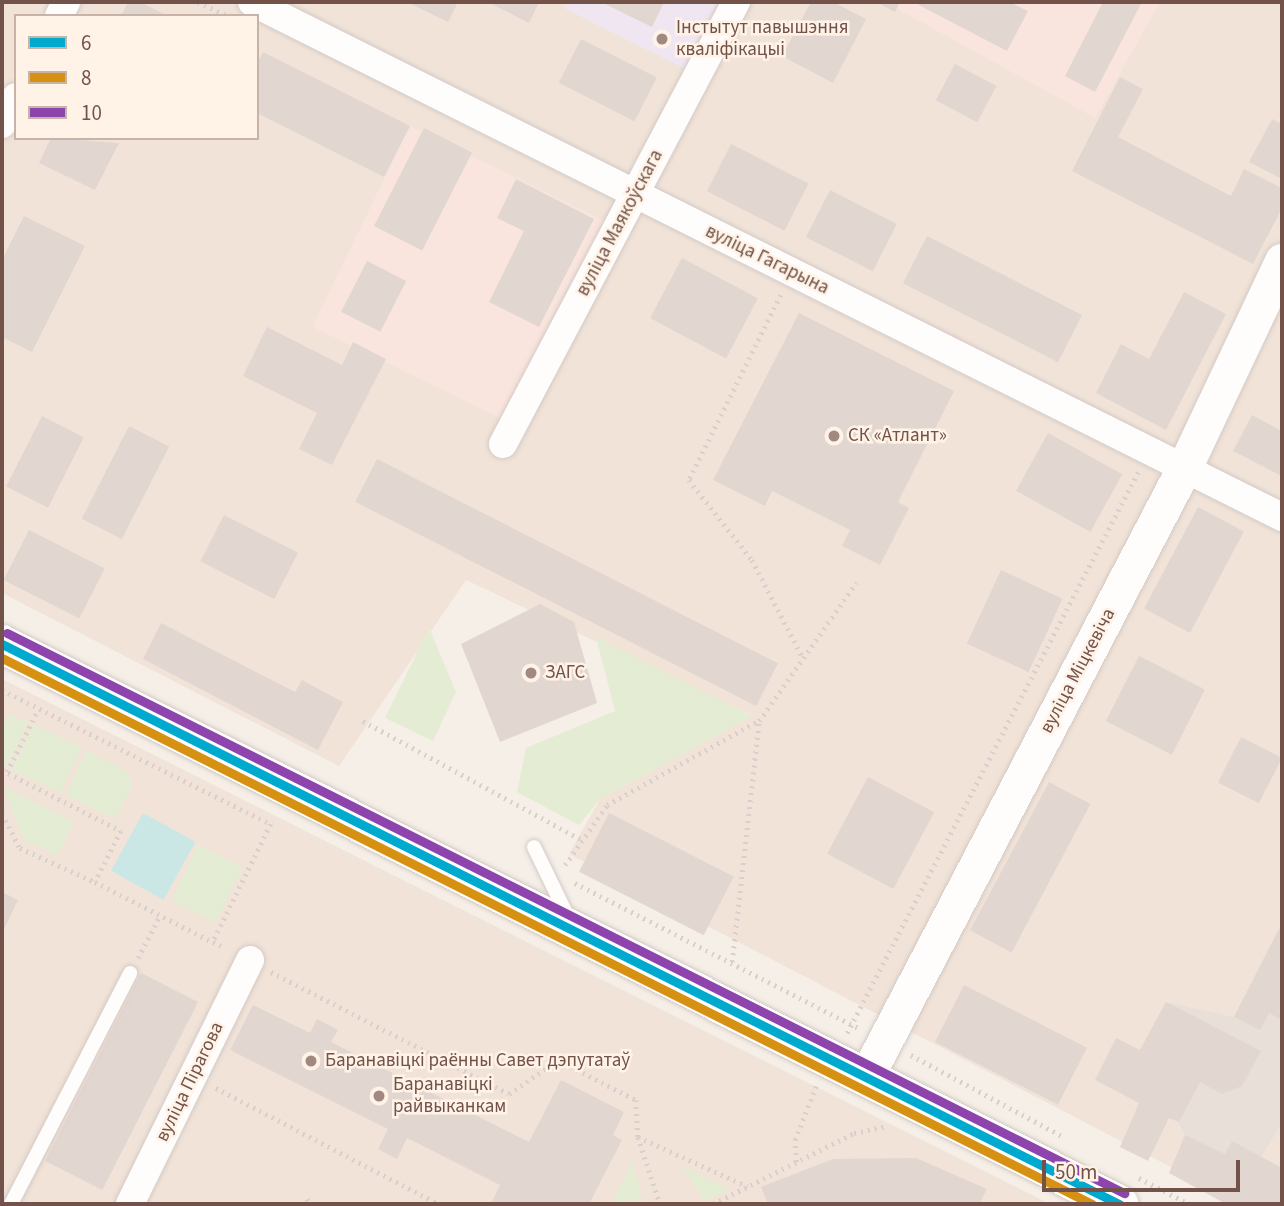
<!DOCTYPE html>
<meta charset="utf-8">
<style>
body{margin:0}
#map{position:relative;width:1284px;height:1206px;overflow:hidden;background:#f6efe8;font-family:"Source Sans 3",sans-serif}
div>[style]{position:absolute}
.residential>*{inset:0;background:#f1e3d8}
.commercial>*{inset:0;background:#f9e5de;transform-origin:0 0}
.industrial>*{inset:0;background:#e8dfd9}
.education>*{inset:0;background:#f0e6f1}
.green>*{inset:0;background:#e4ecd3;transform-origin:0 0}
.water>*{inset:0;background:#cae7e6;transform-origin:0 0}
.building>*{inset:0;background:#e2d6d0;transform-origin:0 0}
.path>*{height:4.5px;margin-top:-2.25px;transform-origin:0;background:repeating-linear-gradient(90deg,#d9cfcc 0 2px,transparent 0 7px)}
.roads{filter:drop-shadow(0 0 2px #d4cac5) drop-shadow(0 0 2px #d4cac5)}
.service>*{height:14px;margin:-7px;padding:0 7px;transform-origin:7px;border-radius:7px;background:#fefdfc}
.minor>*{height:28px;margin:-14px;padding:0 14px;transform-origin:14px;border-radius:14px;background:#fefdfc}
.tertiary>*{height:35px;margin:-17.5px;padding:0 17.5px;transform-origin:17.5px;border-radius:17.5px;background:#fefdfc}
.secondary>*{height:38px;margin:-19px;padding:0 19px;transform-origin:19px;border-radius:19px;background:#fefdfc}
.bus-1>*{height:9px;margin:-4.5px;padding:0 4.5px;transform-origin:4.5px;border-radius:4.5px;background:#00a9ce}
.bus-2>*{height:9px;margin:-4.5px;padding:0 4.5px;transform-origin:4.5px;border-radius:4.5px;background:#d69112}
.bus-3>*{height:9px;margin:-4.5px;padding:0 4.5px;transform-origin:4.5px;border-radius:4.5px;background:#8e44ad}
.dots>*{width:19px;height:19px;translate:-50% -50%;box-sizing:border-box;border:4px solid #fff3e8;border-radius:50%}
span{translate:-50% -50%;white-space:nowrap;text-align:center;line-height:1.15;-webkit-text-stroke:5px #fff3e8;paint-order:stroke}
.poi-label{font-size:19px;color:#735249}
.left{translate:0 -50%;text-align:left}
.street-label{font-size:19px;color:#735249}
.frame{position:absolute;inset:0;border:4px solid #735249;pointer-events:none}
.legend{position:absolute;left:14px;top:14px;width:245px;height:126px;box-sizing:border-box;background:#fff3e8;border:2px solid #c7b3a8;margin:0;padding:9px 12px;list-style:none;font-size:21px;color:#735249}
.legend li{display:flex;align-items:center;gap:14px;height:35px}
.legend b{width:35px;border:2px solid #c7b3a8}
.scale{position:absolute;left:1042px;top:1160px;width:198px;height:32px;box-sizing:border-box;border:4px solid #735249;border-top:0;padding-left:9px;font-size:21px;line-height:24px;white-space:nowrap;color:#735249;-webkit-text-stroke:5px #fff3e8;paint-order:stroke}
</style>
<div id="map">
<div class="residential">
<i style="clip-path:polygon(evenodd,2px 2px,1282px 2px,1282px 1204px,1242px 1204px,569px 854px,600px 799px,751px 715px,466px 580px,339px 766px,2px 593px,2px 2px,16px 16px,257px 16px,257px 138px,16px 138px,16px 16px)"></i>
<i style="clip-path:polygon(2px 679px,1050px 1204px,2px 1204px)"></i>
</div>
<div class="commercial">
<i style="clip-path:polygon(885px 2px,1160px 2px,1095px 118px)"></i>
<i style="left:410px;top:126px;width:216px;height:223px;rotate:26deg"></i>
</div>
<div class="industrial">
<i style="clip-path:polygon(1282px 923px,1282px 1123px,1261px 1157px,1232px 1141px,1225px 1154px,1185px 1135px,1178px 1122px,1095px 1080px,1116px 1038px,1140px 1050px,1166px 1002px,1234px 1017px)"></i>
</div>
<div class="education">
<i style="clip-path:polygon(567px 2px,719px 2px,685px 69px,564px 8px)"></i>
</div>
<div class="green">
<i style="clip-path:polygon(429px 628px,456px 692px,433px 741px,385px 718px)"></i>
<i style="clip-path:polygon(596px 637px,752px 716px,600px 799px,579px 825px,517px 792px,526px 748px,615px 711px)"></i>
<i style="clip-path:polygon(10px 714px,29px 723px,8px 766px,2px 763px,2px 730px)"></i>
<i style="left:33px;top:724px;width:55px;height:50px;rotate:26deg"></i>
<i style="clip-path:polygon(87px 750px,128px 772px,132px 786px,115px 819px,66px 795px)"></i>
<i style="clip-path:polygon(2px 786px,74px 822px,58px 855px,25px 841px)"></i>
<i style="left:198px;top:845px;width:50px;height:62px;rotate:26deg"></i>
<i style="clip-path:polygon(632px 1161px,643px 1204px,612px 1204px)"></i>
<i style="clip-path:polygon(682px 1165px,729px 1189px,704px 1201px)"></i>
</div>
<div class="water">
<i style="left:143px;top:813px;width:60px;height:66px;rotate:29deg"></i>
</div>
<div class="building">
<i style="clip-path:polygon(128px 2px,140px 2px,168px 16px,121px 16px)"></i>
<i style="clip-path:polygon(407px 2px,458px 2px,448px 22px)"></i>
<i style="clip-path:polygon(488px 2px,539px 2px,529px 23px)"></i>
<i style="clip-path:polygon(601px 2px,664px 2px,652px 27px)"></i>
<i style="clip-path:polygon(811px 2px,833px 2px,866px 19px,833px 83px,782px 56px)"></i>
<i style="clip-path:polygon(876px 2px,900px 2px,895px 12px)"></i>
<i style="clip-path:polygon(913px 2px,1009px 2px,1028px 11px,1007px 51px)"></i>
<i style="clip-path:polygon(1103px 2px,1142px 2px,1095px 92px,1065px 76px)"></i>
<i style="left:581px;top:39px;width:85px;height:49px;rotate:27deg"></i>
<i style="clip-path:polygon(263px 52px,410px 126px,384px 177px,257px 113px,257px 64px)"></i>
<i style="left:955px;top:64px;width:47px;height:41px;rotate:28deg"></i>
<i style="clip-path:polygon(1120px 77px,1143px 89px,1118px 137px,1231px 196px,1244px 169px,1282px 188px,1282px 208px,1253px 264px,1072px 171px)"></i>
<i style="clip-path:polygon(1272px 119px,1282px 124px,1282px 179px,1249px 162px)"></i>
<i style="left:424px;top:128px;width:54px;height:110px;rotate:27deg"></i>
<i style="clip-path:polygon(51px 138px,119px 143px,95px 190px,39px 163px)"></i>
<i style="left:731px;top:144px;width:87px;height:53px;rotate:27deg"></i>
<i style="clip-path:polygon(516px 179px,594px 219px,539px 327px,489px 302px,524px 231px,497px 218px)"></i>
<i style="left:830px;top:190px;width:75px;height:53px;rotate:27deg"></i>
<i style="clip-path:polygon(24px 216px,85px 246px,32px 352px,2px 337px,2px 260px)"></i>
<i style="left:927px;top:236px;width:174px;height:53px;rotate:27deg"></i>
<i style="left:682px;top:258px;width:86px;height:68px;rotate:28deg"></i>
<i style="left:367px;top:261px;width:44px;height:57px;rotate:27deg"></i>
<i style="clip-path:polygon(1184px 292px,1226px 314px,1166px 430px,1096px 393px,1121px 344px,1149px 359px)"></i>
<i style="clip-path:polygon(799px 313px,954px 391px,898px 502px,909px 508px,880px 565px,842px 546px,850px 530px,772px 491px,765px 506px,713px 480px)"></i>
<i style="clip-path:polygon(267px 327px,342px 365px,353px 342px,386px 359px,332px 465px,299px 449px,317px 413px,243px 376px)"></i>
<i style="clip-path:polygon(1252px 415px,1282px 431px,1282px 476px,1233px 451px)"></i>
<i style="left:42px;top:416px;width:47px;height:79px;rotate:27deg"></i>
<i style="left:129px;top:426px;width:45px;height:104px;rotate:27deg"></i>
<i style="left:1048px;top:433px;width:85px;height:66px;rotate:29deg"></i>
<i style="left:377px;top:459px;width:450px;height:48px;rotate:27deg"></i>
<i style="left:1198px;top:507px;width:52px;height:115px;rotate:28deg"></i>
<i style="left:224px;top:515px;width:83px;height:52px;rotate:27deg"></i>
<i style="left:29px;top:530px;width:85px;height:56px;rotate:27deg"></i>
<i style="left:1001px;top:570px;width:68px;height:81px;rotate:25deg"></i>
<i style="clip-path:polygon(540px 604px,574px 622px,597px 703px,500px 742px,461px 644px)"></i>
<i style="clip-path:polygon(161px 623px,295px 692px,302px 680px,343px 702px,318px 750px,143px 659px)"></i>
<i style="left:1139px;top:656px;width:74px;height:73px;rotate:27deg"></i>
<i style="left:1241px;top:737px;width:46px;height:51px;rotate:27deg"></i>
<i style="left:868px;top:777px;width:75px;height:87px;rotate:28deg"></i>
<i style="left:1049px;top:782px;width:47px;height:168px;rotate:28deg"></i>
<i style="left:609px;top:813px;width:140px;height:66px;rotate:27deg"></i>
<i style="clip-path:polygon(2px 892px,18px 900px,2px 933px)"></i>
<i style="clip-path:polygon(1282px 923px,1282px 1020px,1269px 1013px,1260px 1030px,1234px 1017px)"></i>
<i style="left:141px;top:973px;width:64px;height:211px;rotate:27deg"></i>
<i style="left:964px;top:985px;width:138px;height:64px;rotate:27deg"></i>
<i style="clip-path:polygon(1166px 1002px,1261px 1051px,1242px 1086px,1222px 1094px,1200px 1082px,1179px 1122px,1169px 1118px,1148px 1161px,1120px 1147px,1139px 1103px,1095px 1080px,1116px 1038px,1140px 1050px)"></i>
<i style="clip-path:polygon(253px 1005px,310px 1033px,317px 1019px,338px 1030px,331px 1042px,529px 1142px,561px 1080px,624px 1112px,613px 1135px,622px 1140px,589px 1204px,491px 1204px,500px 1185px,407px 1138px,397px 1159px,378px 1149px,388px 1129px,230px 1050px)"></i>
<i style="clip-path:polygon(1185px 1135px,1225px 1154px,1232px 1141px,1282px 1168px,1282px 1204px,1226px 1204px,1169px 1173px)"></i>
<i style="clip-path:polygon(916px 1158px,987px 1189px,979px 1204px,762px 1204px,767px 1202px,761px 1187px,833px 1159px)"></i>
</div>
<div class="path">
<i style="left:198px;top:2px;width:33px;rotate:25deg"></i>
<i style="left:781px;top:295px;width:207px;rotate:116.4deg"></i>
<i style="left:689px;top:480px;width:102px;rotate:51.8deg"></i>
<i style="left:752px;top:560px;width:110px;rotate:62.5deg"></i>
<i style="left:2px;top:690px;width:301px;rotate:26.5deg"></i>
<i style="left:271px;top:824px;width:131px;rotate:116.2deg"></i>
<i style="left:213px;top:942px;width:14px;rotate:25deg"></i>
<i style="left:363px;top:721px;width:247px;rotate:28.5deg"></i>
<i style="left:2px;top:770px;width:134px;rotate:27.1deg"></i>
<i style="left:121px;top:831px;width:57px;rotate:117deg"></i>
<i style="left:95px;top:882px;width:132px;rotate:27deg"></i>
<i style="left:7px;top:772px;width:70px;rotate:-63.8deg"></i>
<i style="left:2px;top:814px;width:38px;rotate:62deg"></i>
<i style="left:20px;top:848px;width:82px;rotate:24.4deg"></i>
<i style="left:565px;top:865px;width:73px;rotate:-55deg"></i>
<i style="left:607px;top:805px;width:173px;rotate:-29.1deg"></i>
<i style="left:575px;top:883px;width:320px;rotate:27.1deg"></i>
<i style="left:138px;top:958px;width:48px;rotate:-62.9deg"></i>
<i style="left:732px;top:962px;width:243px;rotate:-83.6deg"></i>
<i style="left:759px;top:721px;width:169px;rotate:-54.9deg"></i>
<i style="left:271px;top:972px;width:267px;rotate:27.1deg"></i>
<i style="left:509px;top:1094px;width:60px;rotate:-34.8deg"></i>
<i style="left:558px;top:1060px;width:88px;rotate:27.1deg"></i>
<i style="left:636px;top:1100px;width:37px;rotate:87deg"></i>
<i style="left:638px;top:1137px;width:71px;rotate:71.8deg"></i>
<i style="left:847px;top:1033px;width:632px;rotate:-62.58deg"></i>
<i style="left:911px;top:1055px;width:174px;rotate:28.2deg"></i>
<i style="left:216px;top:1088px;width:251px;rotate:27.5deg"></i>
<i style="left:638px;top:1137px;width:120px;rotate:24.2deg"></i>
<i style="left:796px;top:1162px;width:22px;rotate:-93deg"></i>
<i style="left:795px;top:1140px;width:58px;rotate:-68.7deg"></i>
<i style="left:1139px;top:1178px;width:56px;rotate:27.5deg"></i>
<i style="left:307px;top:1199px;width:6px;rotate:59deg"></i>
<i style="left:713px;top:1204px;width:158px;rotate:-26.7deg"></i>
<i style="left:854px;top:1133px;width:33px;rotate:-12deg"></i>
</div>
<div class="roads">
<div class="service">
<i style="left:534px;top:847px;width:80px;rotate:64.1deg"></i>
<i style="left:11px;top:1204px;width:260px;rotate:-62.7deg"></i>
</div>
<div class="minor">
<i style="left:252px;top:2px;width:1152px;rotate:26.57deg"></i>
<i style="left:59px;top:16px;width:16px;rotate:-63deg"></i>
<i style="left:2px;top:124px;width:30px;rotate:-63deg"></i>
<i style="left:503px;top:444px;width:500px;rotate:-62.2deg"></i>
<i style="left:130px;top:1204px;width:272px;rotate:-63.8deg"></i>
</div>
<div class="tertiary">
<i style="left:866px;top:1077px;width:691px;rotate:-62.43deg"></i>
<i style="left:1186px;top:464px;width:225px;rotate:-64.7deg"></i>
</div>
<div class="secondary">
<i style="left:2px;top:644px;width:1250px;rotate:26.63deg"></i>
</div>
</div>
<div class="bus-1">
<i style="left:2px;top:644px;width:1250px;rotate:26.63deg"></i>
</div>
<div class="bus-2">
<i style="left:2px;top:658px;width:1219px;rotate:26.61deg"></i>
</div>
<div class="bus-3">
<i style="left:7px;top:633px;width:1250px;rotate:26.63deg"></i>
</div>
<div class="dots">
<i style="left:662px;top:39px;background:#a18981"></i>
<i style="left:834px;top:436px;background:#a18981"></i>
<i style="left:531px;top:673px;background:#a18981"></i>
<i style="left:311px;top:1061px;background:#a18981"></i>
<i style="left:379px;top:1096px;background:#a18981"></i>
</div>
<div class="poi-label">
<span class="left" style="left:676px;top:39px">Інстытут павышэння<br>кваліфікацыі</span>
<span class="left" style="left:848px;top:436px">СК «Атлант»</span>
<span class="left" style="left:545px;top:673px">ЗАГС</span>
<span class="left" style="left:325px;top:1061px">Баранавіцкі раённы Савет дэпутатаў</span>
<span class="left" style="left:393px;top:1096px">Баранавіцкі<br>райвыканкам</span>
</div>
<div class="street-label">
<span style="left:620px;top:223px;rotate:-62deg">вуліца Маякоўскага</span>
<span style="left:767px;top:260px;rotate:26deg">вуліца Гагарына</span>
<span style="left:1078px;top:671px;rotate:-62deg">вуліца Міцкевіча</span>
<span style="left:190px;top:1082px;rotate:-64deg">вуліца Пірагова</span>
</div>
<div class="frame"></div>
<ul class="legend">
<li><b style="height:9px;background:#00a9ce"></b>6</li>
<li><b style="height:9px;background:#d69112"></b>8</li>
<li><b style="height:9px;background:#8e44ad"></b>10</li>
</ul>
<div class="scale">50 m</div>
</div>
